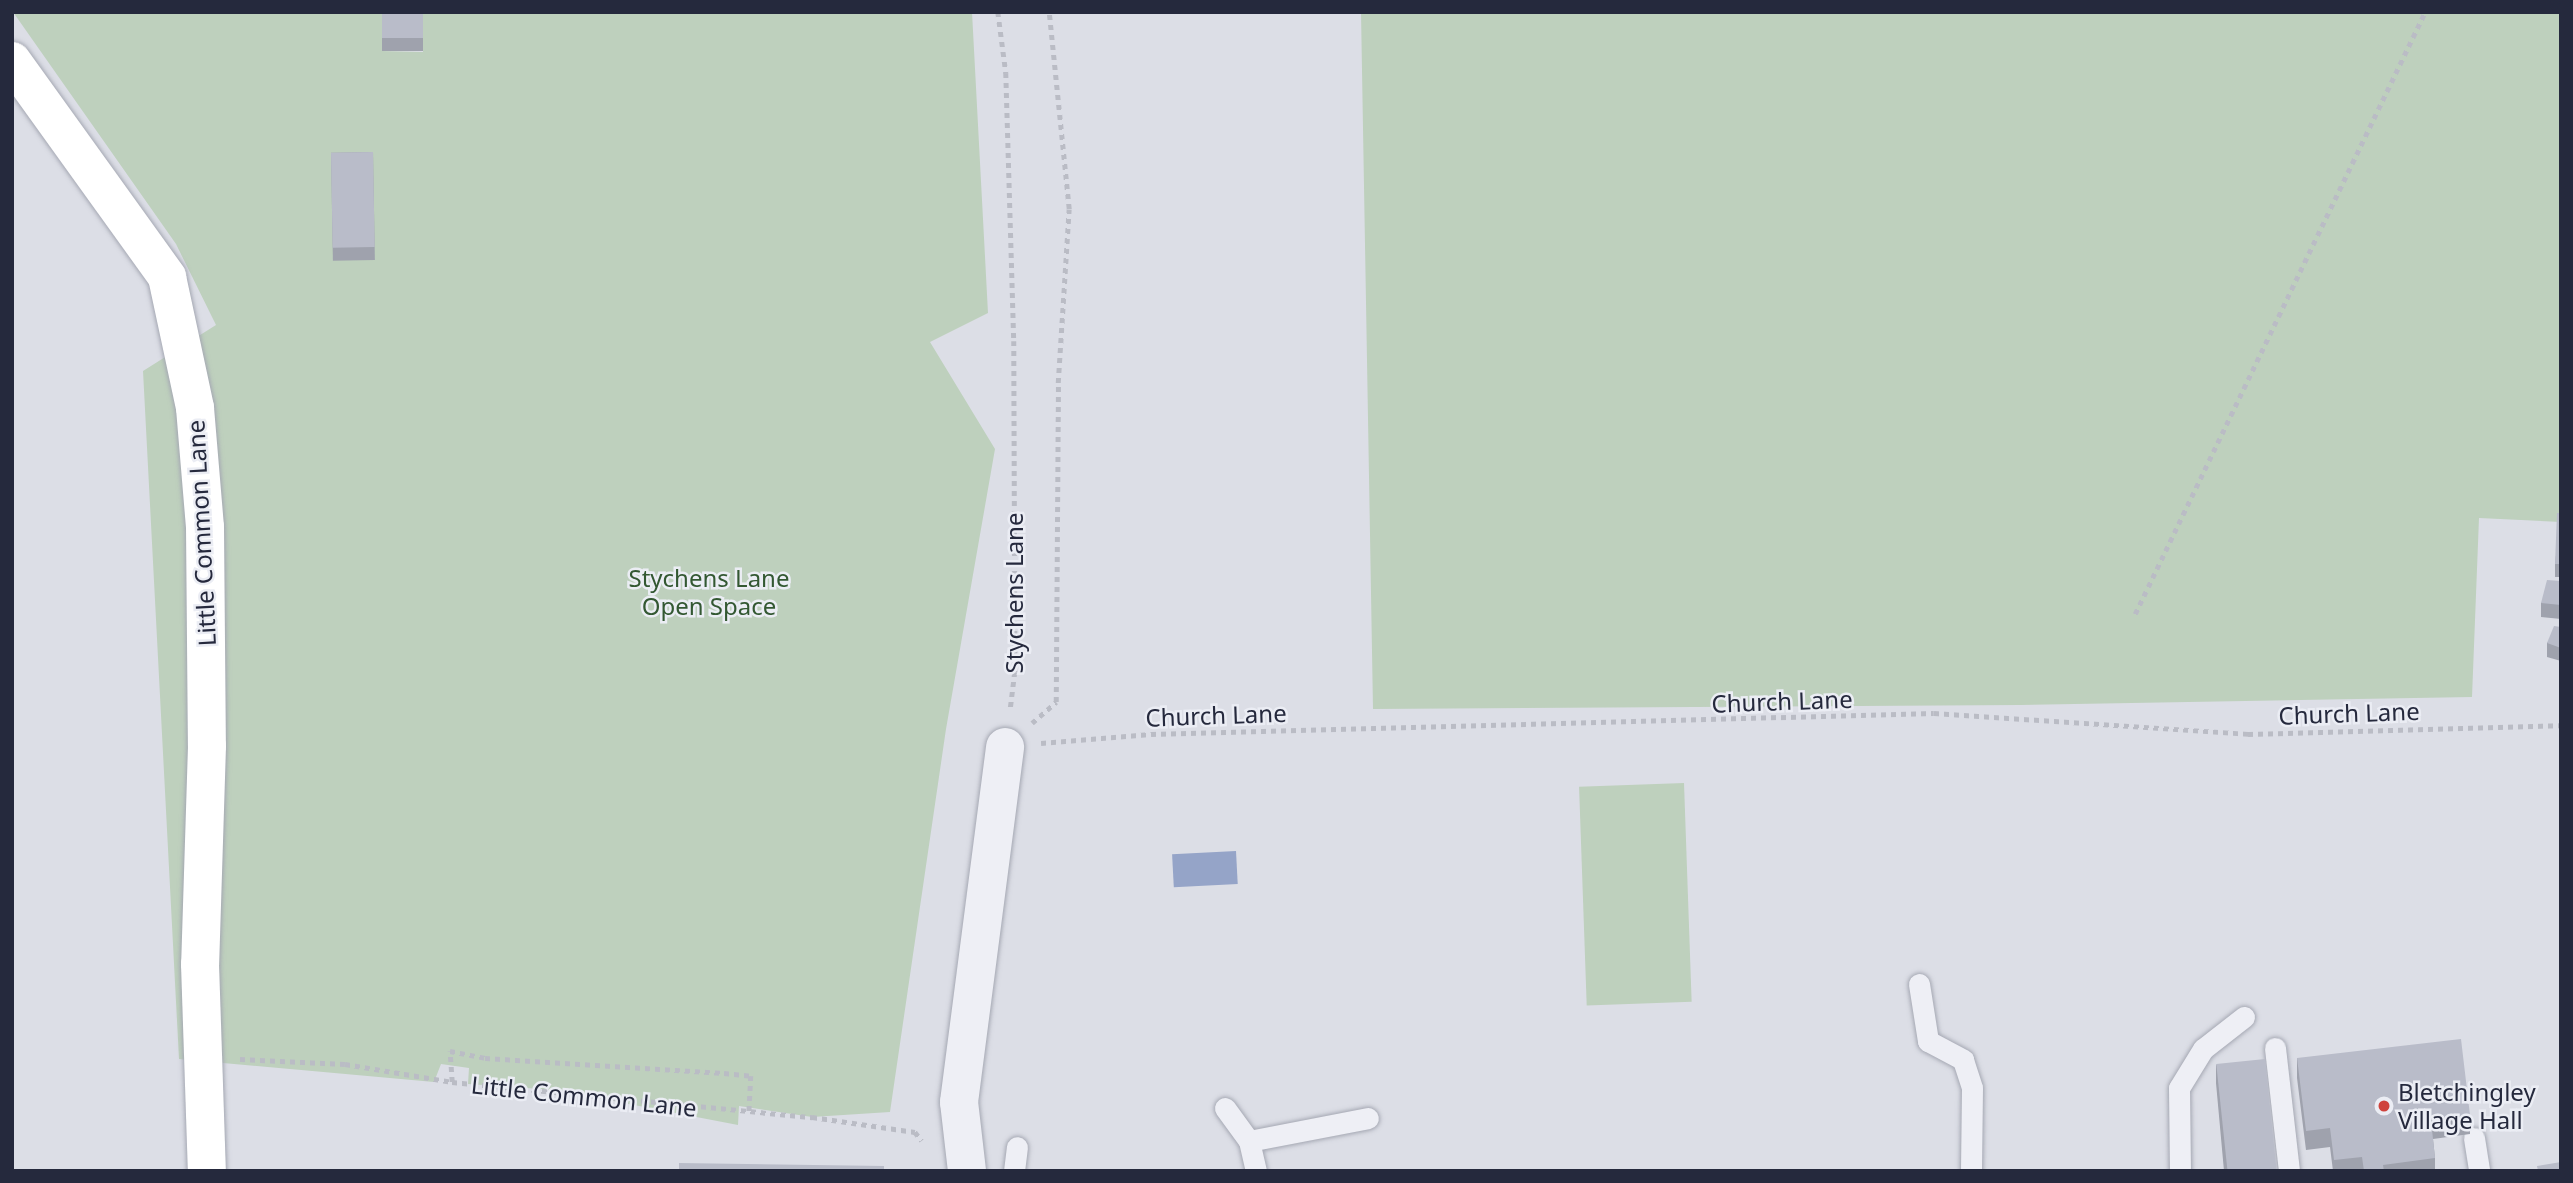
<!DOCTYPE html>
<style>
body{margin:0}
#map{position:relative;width:2573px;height:1183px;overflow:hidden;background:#dcdee6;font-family:"Noto Sans",sans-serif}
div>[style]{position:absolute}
.green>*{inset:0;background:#bed0bd;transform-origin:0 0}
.water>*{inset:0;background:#95a4c8;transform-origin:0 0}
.path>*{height:4.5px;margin-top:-2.25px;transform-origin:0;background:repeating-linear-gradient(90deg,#babcc5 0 5px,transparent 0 10px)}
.roads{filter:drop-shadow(0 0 2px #a5a8b3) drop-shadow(0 0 2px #a5a8b3)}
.lane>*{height:21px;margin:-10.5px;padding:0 10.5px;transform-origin:10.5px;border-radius:10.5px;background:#eeeff5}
.street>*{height:38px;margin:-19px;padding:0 19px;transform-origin:19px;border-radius:19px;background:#eeeff5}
.secondary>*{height:38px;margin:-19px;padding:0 19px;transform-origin:19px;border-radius:19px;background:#fff}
.wall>*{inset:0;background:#9fa2ad;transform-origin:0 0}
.building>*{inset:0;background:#b9bcc9;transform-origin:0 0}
.dots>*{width:19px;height:19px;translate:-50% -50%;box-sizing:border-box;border:4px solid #ebedf4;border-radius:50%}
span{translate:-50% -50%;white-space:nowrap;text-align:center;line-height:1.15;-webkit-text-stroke:5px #ebedf4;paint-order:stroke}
.street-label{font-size:24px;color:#25293d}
.park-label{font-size:24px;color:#335832}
.poi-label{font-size:24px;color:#25293d}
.left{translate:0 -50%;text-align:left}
.frame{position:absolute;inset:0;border:14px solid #25293d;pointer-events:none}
</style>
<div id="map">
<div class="green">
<i style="clip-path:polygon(13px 12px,382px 12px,382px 51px,423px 52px,423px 12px,972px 12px,988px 313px,930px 342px,995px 449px,946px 729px,890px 1112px,812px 1117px,739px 1106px,738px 1125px,556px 1090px,468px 1084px,469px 1068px,441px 1064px,434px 1082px,179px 1059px,143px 371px,216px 325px,176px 244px)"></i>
<i style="clip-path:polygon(1361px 12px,2561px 12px,2561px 522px,2479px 518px,2472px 697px,2020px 705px,1373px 709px)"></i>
<i style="left:1684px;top:783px;width:219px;height:105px;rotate:88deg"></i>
</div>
<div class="water">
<i style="left:1236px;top:851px;width:33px;height:64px;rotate:87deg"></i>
</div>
<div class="path">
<i style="left:998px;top:12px;width:62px;rotate:82.5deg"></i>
<i style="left:1006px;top:73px;width:268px;rotate:88.3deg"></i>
<i style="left:1014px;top:341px;width:331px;rotate:89.8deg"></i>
<i style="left:1015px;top:672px;width:39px;rotate:97deg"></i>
<i style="left:2135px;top:614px;width:668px;rotate:-64.28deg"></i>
<i style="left:1032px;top:723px;width:32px;rotate:-41deg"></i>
<i style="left:1056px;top:702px;width:319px;rotate:-89.6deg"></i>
<i style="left:1058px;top:383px;width:174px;rotate:-86.4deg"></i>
<i style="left:1069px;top:209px;width:198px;rotate:-95.8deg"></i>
<i style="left:1041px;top:743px;width:110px;rotate:-4.7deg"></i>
<i style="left:1151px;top:734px;width:783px;rotate:-1.54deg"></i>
<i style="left:1934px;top:713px;width:315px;rotate:3.8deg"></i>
<i style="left:2248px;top:734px;width:313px;rotate:-1.6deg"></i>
<i style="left:240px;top:1059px;width:105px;rotate:2.7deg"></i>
<i style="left:345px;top:1064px;width:109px;rotate:9.5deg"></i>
<i style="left:452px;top:1082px;width:362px;rotate:5.6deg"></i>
<i style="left:812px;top:1117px;width:104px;rotate:8.3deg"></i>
<i style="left:915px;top:1132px;width:11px;rotate:52deg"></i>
<i style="left:452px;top:1082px;width:31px;rotate:-94deg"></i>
<i style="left:450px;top:1051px;width:36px;rotate:11deg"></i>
<i style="left:485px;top:1058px;width:239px;rotate:3.6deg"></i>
<i style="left:724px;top:1073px;width:27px;rotate:6deg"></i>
<i style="left:751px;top:1076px;width:38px;rotate:93deg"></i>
</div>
<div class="roads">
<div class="lane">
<i style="left:1919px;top:984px;width:58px;rotate:81deg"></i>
<i style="left:1928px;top:1041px;width:40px;rotate:28deg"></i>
<i style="left:1963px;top:1060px;width:29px;rotate:72deg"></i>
<i style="left:1972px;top:1088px;width:83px;rotate:90.7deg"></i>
<i style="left:2275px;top:1048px;width:124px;rotate:83.5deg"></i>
<i style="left:1225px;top:1108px;width:41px;rotate:54deg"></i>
<i style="left:1249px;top:1141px;width:31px;rotate:77deg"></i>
<i style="left:2474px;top:1138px;width:33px;rotate:81deg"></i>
<i style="left:1249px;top:1141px;width:121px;rotate:-10.9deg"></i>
<i style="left:1014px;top:1171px;width:24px;rotate:-83deg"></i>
<i style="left:2180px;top:1171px;width:83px;rotate:-90.7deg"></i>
<i style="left:2179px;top:1088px;width:46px;rotate:-58.4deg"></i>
<i style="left:2203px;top:1049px;width:52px;rotate:-38deg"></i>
</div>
<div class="street">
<i style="left:967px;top:1171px;width:69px;rotate:-96.6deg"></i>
<i style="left:959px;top:1102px;width:358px;rotate:-82.6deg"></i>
</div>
<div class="secondary">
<i style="left:12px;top:61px;width:266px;rotate:54.3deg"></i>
<i style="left:167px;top:277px;width:134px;rotate:77.9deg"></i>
<i style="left:195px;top:408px;width:119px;rotate:85.2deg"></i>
<i style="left:205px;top:527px;width:219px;rotate:89.5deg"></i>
<i style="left:207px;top:746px;width:218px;rotate:91.8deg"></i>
<i style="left:200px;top:964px;width:207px;rotate:88.1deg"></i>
</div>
</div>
<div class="wall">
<i style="left:382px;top:12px;width:41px;height:39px"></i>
<i style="left:373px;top:152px;width:108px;height:42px;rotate:89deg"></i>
<i style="clip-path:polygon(2561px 513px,2561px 577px,2555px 577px,2555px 564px)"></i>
<i style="clip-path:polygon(2561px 581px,2561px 619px,2541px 617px,2541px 603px)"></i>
<i style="clip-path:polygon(2561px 627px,2561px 661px,2547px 657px,2547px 643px)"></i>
<i style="clip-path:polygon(2297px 1058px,2470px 1115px,2470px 1134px,2433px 1139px,2435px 1158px,2435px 1171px,2333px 1171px,2330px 1147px,2306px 1150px,2297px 1078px)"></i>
<i style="clip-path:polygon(2216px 1064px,2277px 1171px,2224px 1171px,2216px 1083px)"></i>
</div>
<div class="building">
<i style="left:382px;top:12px;width:41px;height:26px"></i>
<i style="left:373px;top:152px;width:95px;height:42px;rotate:89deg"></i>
<i style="clip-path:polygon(2557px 513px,2561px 513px,2561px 564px,2555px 564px)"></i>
<i style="clip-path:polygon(2547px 580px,2561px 581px,2561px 605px,2541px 603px)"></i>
<i style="clip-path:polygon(2554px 626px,2561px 627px,2561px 648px,2547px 643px)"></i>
<i style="clip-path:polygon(2461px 1039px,2470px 1115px,2431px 1120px,2435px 1158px,2383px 1165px,2384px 1171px,2364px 1171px,2362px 1157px,2334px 1160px,2330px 1128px,2306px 1131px,2297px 1058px)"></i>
<i style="left:2265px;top:1059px;width:113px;height:49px;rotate:84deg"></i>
<i style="clip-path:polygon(2561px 1162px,2561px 1171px,2538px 1171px,2537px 1166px)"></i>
<i style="clip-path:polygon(679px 1163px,884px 1166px,884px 1171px,679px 1171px)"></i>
</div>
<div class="dots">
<i style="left:2384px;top:1106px;background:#cf423c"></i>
</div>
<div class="street-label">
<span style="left:201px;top:533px;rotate:-93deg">Little Common Lane</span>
<span style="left:1014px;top:593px;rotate:-90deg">Stychens Lane</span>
<span style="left:1782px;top:701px;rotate:-2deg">Church Lane</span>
<span style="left:2349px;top:713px;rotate:-2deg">Church Lane</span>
<span style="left:1216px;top:715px;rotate:-2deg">Church Lane</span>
<span style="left:584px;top:1096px;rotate:6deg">Little Common Lane</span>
</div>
<div class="park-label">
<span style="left:709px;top:592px">Stychens Lane<br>Open Space</span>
</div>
<div class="poi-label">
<span class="left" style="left:2398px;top:1106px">Bletchingley<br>Village Hall</span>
</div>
<div class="frame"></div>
</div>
